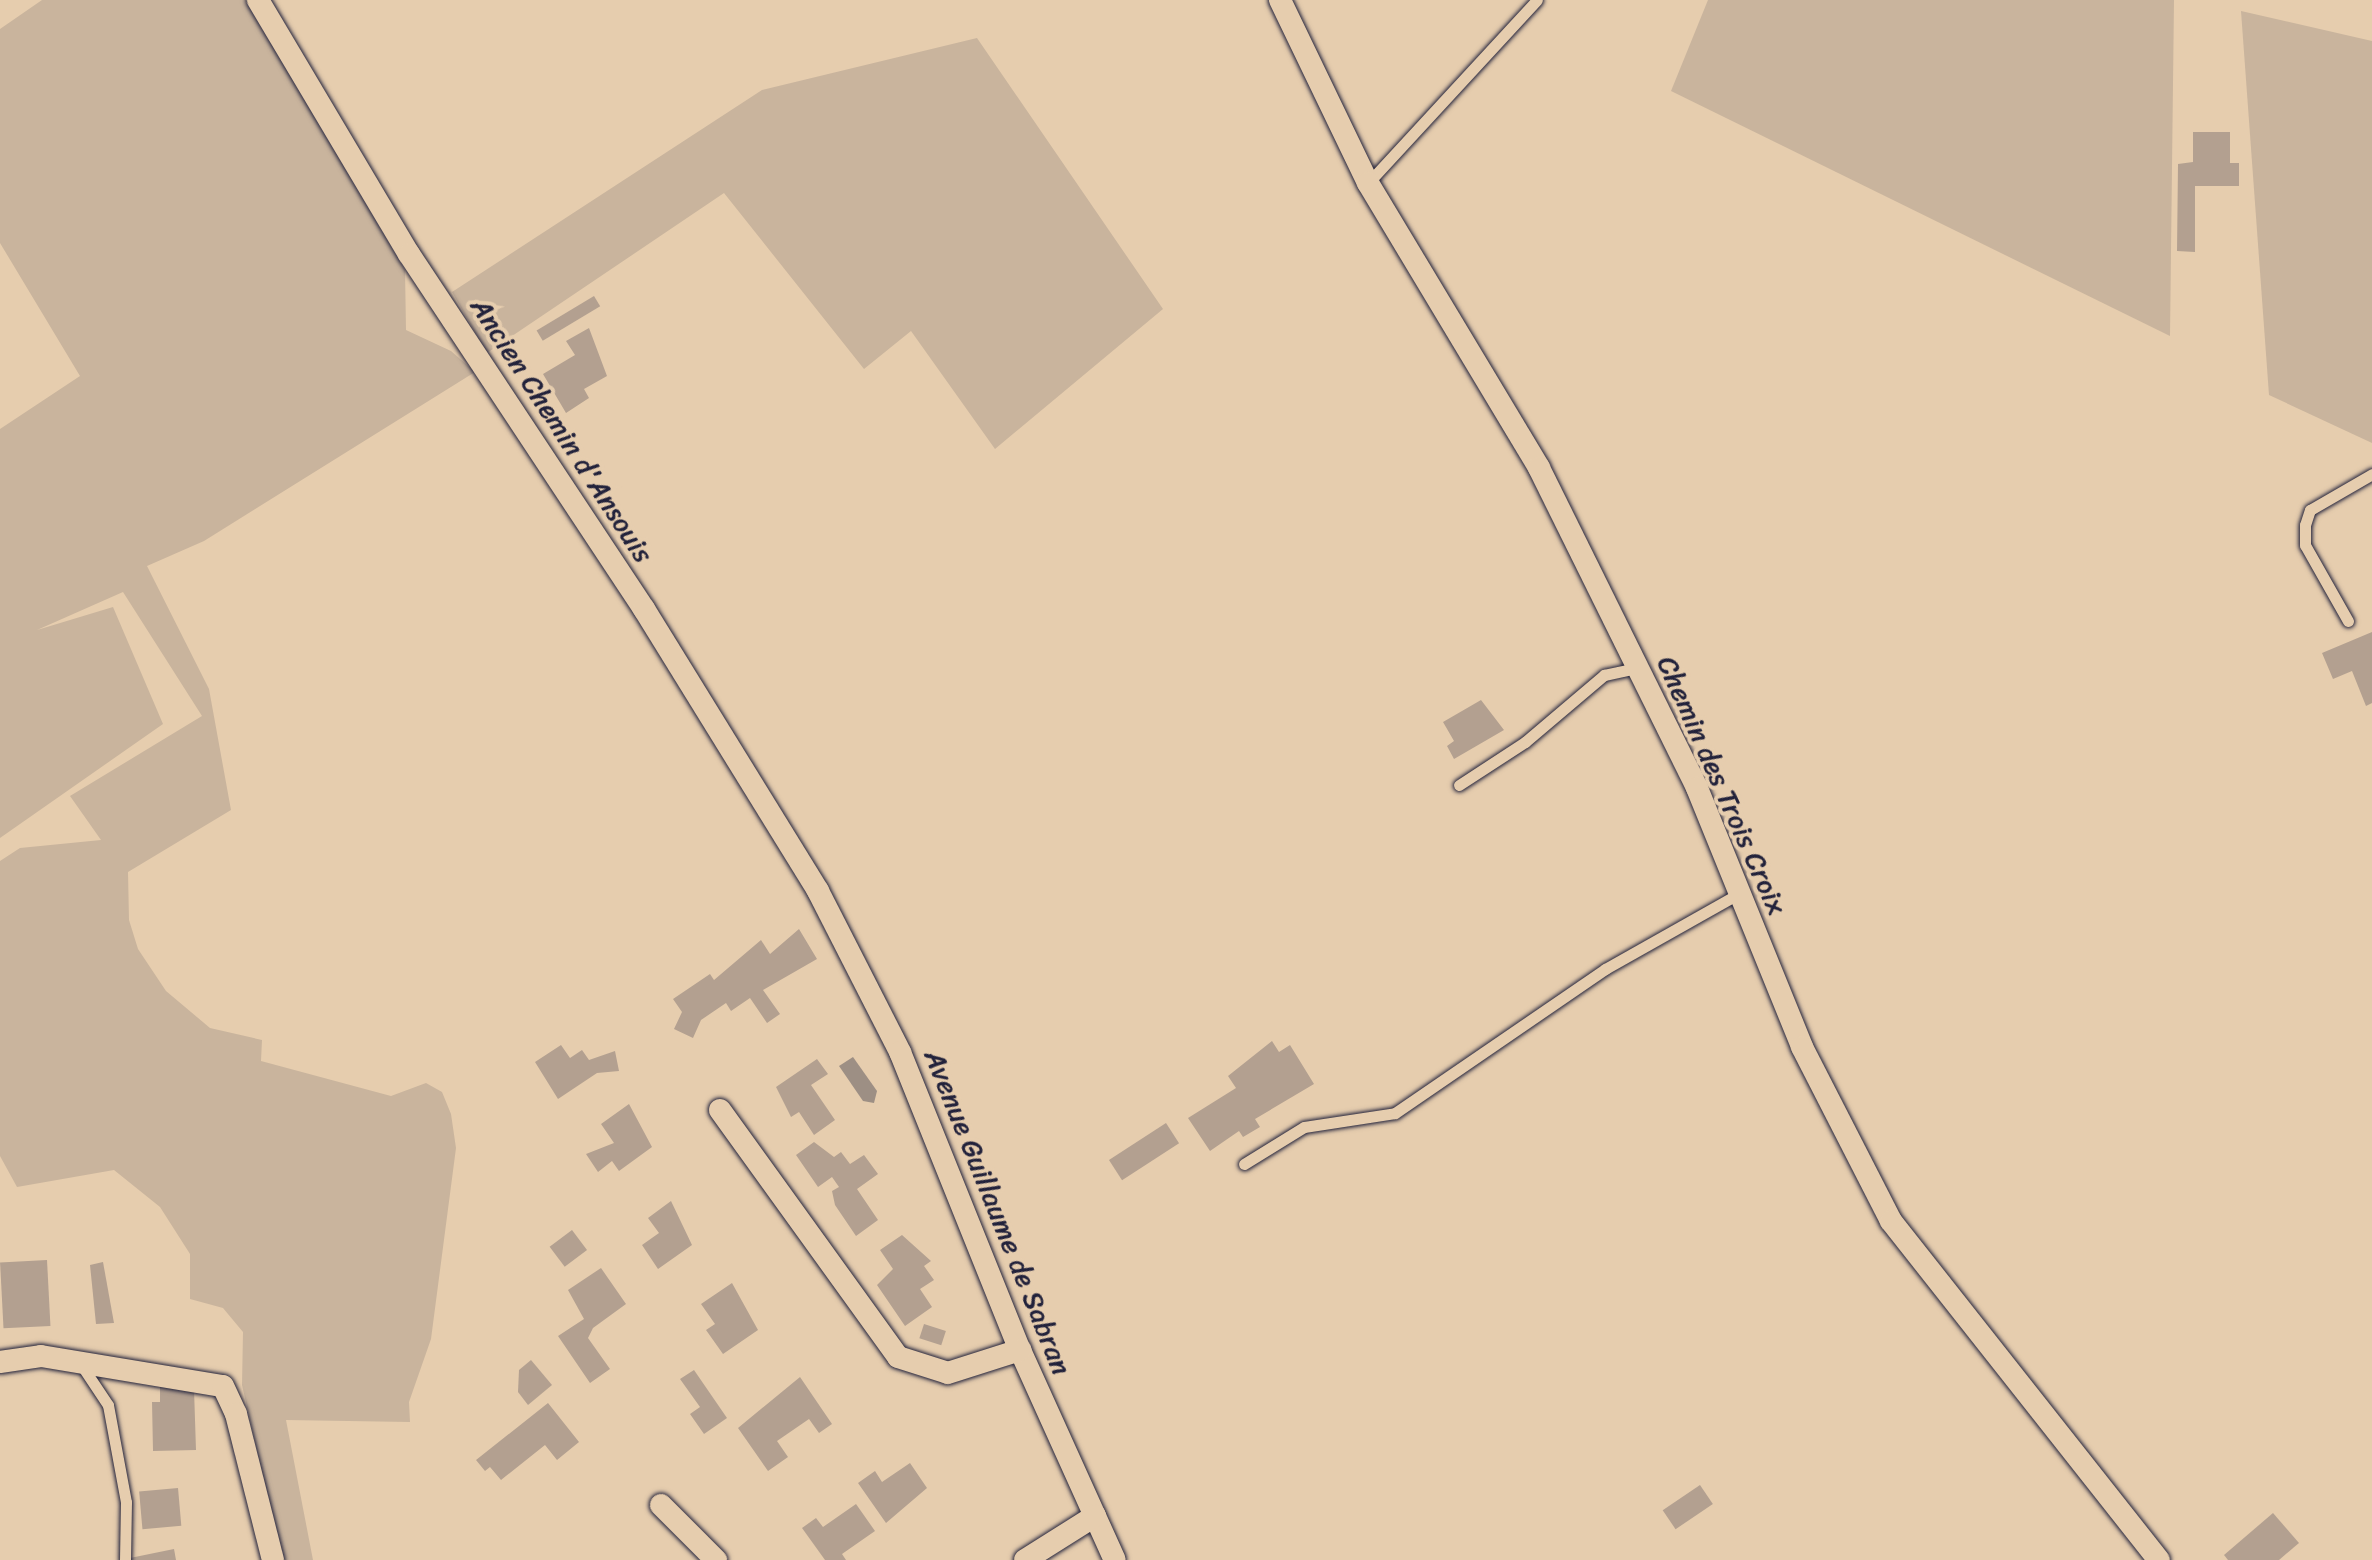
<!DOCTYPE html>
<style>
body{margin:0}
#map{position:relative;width:2372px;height:1560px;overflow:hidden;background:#e6cdae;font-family:Sriracha,sans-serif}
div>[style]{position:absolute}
.green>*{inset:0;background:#c9b49d}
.water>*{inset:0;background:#9d8f84}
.building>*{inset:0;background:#b3a090;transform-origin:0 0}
.roads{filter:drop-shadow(0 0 2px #22223b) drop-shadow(0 0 2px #22223b)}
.lane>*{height:11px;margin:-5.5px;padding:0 5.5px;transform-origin:5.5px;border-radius:5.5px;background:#e6cdae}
.street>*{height:22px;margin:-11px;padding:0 11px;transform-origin:11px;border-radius:11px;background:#e6cdae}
span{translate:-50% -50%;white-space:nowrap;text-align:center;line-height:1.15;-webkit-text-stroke:8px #e6cdae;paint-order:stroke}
.street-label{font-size:28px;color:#22223b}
</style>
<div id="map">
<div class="green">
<i style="clip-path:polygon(42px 0,246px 0,405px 270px,406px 330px,451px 351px,475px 372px,204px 541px,147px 566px,209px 689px,231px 810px,128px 872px,129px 920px,138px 949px,166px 991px,210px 1028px,262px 1040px,261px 1061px,391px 1096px,426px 1083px,442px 1092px,451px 1114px,456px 1148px,431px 1339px,409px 1402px,410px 1422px,286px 1420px,313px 1560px,282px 1560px,242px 1385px,243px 1332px,223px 1308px,190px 1299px,190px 1254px,160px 1207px,114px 1170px,17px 1187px,0 1156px,0 861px,20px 848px,101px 840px,70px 796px,202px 716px,123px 592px,37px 630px,113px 607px,163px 724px,0 838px,0 429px,80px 376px,0 243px,0 29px)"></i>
<i style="clip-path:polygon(1708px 0,2174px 0,2170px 336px,1671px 91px)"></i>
<i style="clip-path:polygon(2241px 11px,2372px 41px,2372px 443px,2269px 395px)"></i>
<i style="clip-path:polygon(977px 38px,1163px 309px,995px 449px,911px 331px,864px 369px,724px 193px,487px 353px,452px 292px,762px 90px)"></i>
</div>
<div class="water">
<i style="clip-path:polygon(853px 1057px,877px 1091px,874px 1103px,863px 1101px,839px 1066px)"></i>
</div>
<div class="building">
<i style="clip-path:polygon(2193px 132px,2230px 132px,2230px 163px,2239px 163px,2239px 186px,2195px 186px,2195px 252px,2177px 251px,2178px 164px,2193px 162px)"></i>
<i style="left:594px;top:296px;width:12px;height:67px;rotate:59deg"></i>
<i style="clip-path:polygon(589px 328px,607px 376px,584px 389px,589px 398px,566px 413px,543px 374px,575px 355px,566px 341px)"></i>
<i style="clip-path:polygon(2372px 632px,2372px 703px,2366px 706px,2352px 671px,2333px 679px,2322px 653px)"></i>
<i style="clip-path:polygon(1481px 700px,1504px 730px,1454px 759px,1447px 746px,1454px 741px,1443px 722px)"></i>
<i style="clip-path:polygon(799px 929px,817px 959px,763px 990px,780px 1014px,767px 1023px,750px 998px,731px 1011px,726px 1003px,701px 1020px,693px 1038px,674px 1029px,682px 1012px,673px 999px,710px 974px,714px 980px,761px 940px,770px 954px)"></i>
<i style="clip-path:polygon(1272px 1041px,1279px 1052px,1290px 1045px,1314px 1084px,1255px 1119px,1260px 1127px,1243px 1137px,1239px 1131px,1210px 1151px,1188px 1118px,1236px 1088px,1228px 1076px)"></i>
<i style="clip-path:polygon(561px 1045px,570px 1058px,582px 1050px,589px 1060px,615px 1051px,619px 1071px,597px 1073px,558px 1099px,535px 1062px)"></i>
<i style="clip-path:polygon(817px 1059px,828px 1074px,811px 1085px,835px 1120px,814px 1135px,799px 1112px,791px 1117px,776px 1087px)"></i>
<i style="clip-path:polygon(629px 1104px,652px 1147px,619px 1171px,612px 1161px,598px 1172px,586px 1154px,614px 1143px,601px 1124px)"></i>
<i style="left:1166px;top:1123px;width:24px;height:68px;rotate:57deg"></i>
<i style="clip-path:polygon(814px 1142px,834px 1157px,841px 1152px,850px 1164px,864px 1155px,878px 1174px,857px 1189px,878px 1220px,856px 1236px,835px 1205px,832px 1191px,839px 1187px,832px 1177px,818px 1187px,796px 1155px)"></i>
<i style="clip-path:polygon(671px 1201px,692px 1245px,658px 1269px,642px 1245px,659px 1233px,648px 1218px)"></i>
<i style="left:572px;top:1230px;width:25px;height:28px;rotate:53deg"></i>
<i style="clip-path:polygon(902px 1235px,931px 1261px,924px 1266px,934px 1280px,920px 1289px,932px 1307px,905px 1326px,877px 1285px,893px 1269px,880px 1250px)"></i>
<i style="left:47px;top:1260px;width:66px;height:47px;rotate:87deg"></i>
<i style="clip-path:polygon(103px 1262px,114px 1323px,96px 1324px,90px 1265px)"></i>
<i style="clip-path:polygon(601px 1268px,626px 1304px,593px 1328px,588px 1338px,610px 1369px,590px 1383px,558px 1336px,584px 1319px,568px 1290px)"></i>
<i style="clip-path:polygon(732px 1283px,758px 1330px,723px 1354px,706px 1330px,715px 1324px,701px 1304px)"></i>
<i style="left:924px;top:1324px;width:23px;height:15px;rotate:18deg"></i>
<i style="clip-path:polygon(531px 1360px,552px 1385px,528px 1405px,518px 1392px,519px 1370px)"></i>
<i style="clip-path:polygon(694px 1370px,727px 1418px,704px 1434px,690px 1414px,700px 1407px,680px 1379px)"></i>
<i style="clip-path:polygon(800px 1377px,832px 1424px,819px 1433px,809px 1419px,777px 1441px,788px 1457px,768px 1471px,738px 1428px)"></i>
<i style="clip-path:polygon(160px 1386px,194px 1389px,196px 1450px,153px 1451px,152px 1402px,160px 1402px)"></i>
<i style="clip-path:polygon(548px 1403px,579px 1442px,557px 1460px,545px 1445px,501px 1480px,490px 1467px,485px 1471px,476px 1460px)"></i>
<i style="clip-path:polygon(910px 1463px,927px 1488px,886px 1523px,858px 1483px,875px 1471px,882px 1482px)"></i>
<i style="left:1700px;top:1485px;width:23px;height:45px;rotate:56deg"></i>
<i style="left:178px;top:1488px;width:38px;height:39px;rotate:85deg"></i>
<i style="clip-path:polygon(856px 1504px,875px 1531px,842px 1554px,846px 1560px,825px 1560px,802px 1528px,816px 1518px,823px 1527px)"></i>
<i style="clip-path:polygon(2273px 1513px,2299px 1543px,2279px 1560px,2228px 1560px,2224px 1555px)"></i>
<i style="clip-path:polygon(174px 1549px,176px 1560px,130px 1560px,130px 1558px)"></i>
</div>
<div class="roads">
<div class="lane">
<i style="left:1368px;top:183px;width:249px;rotate:-47.3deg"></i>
<i style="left:2348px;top:621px;width:87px;rotate:-119.5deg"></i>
<i style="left:2305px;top:545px;width:20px;rotate:-90deg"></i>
<i style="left:2305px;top:525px;width:16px;rotate:-72deg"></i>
<i style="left:2310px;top:510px;width:72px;rotate:-30.1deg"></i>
<i style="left:1459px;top:785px;width:79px;rotate:-33.1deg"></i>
<i style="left:1525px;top:742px;width:104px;rotate:-40.3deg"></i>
<i style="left:1604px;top:675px;width:34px;rotate:-12deg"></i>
<i style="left:1244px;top:1164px;width:70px;rotate:-31.7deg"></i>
<i style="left:1304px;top:1127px;width:92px;rotate:-8.7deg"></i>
<i style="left:1395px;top:1113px;width:255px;rotate:-34.4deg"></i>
<i style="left:1605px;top:969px;width:155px;rotate:-29.4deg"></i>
<i style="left:82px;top:1366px;width:47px;rotate:56.3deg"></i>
<i style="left:108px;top:1405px;width:99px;rotate:79.5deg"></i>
<i style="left:126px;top:1502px;width:58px;rotate:91deg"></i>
</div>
<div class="street">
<i style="left:258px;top:0;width:295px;rotate:59.3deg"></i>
<i style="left:409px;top:254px;width:426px;rotate:56.5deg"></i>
<i style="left:644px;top:609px;width:331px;rotate:58.3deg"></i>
<i style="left:818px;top:891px;width:181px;rotate:63deg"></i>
<i style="left:900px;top:1052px;width:321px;rotate:68.1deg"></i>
<i style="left:1020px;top:1350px;width:230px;rotate:65.7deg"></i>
<i style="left:1280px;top:0;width:203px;rotate:64.3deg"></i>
<i style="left:1368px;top:183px;width:332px;rotate:59deg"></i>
<i style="left:1539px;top:468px;width:357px;rotate:63.7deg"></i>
<i style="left:1697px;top:788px;width:279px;rotate:67.9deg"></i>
<i style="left:1802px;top:1047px;width:195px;rotate:62.9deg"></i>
<i style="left:1891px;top:1221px;width:432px;rotate:51.7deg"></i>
<i style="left:720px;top:1110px;width:304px;rotate:54.2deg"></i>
<i style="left:898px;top:1357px;width:52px;rotate:17.7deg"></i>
<i style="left:948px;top:1373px;width:76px;rotate:-17.7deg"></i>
<i style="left:0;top:1362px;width:41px;rotate:-8.3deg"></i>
<i style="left:41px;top:1356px;width:184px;rotate:9.4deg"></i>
<i style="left:223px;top:1386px;width:31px;rotate:65deg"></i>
<i style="left:236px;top:1414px;width:151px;rotate:75.8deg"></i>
<i style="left:661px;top:1505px;width:78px;rotate:45deg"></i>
<i style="left:1025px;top:1560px;width:83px;rotate:-32.2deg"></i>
</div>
</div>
<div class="street-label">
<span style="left:562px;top:430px;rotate:57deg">Ancien Chemin d'Ansouis</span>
<span style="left:1722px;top:785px;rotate:66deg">Chemin des Trois Croix</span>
<span style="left:998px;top:1212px;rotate:68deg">Avenue Guillaume de Sabran</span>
</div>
</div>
